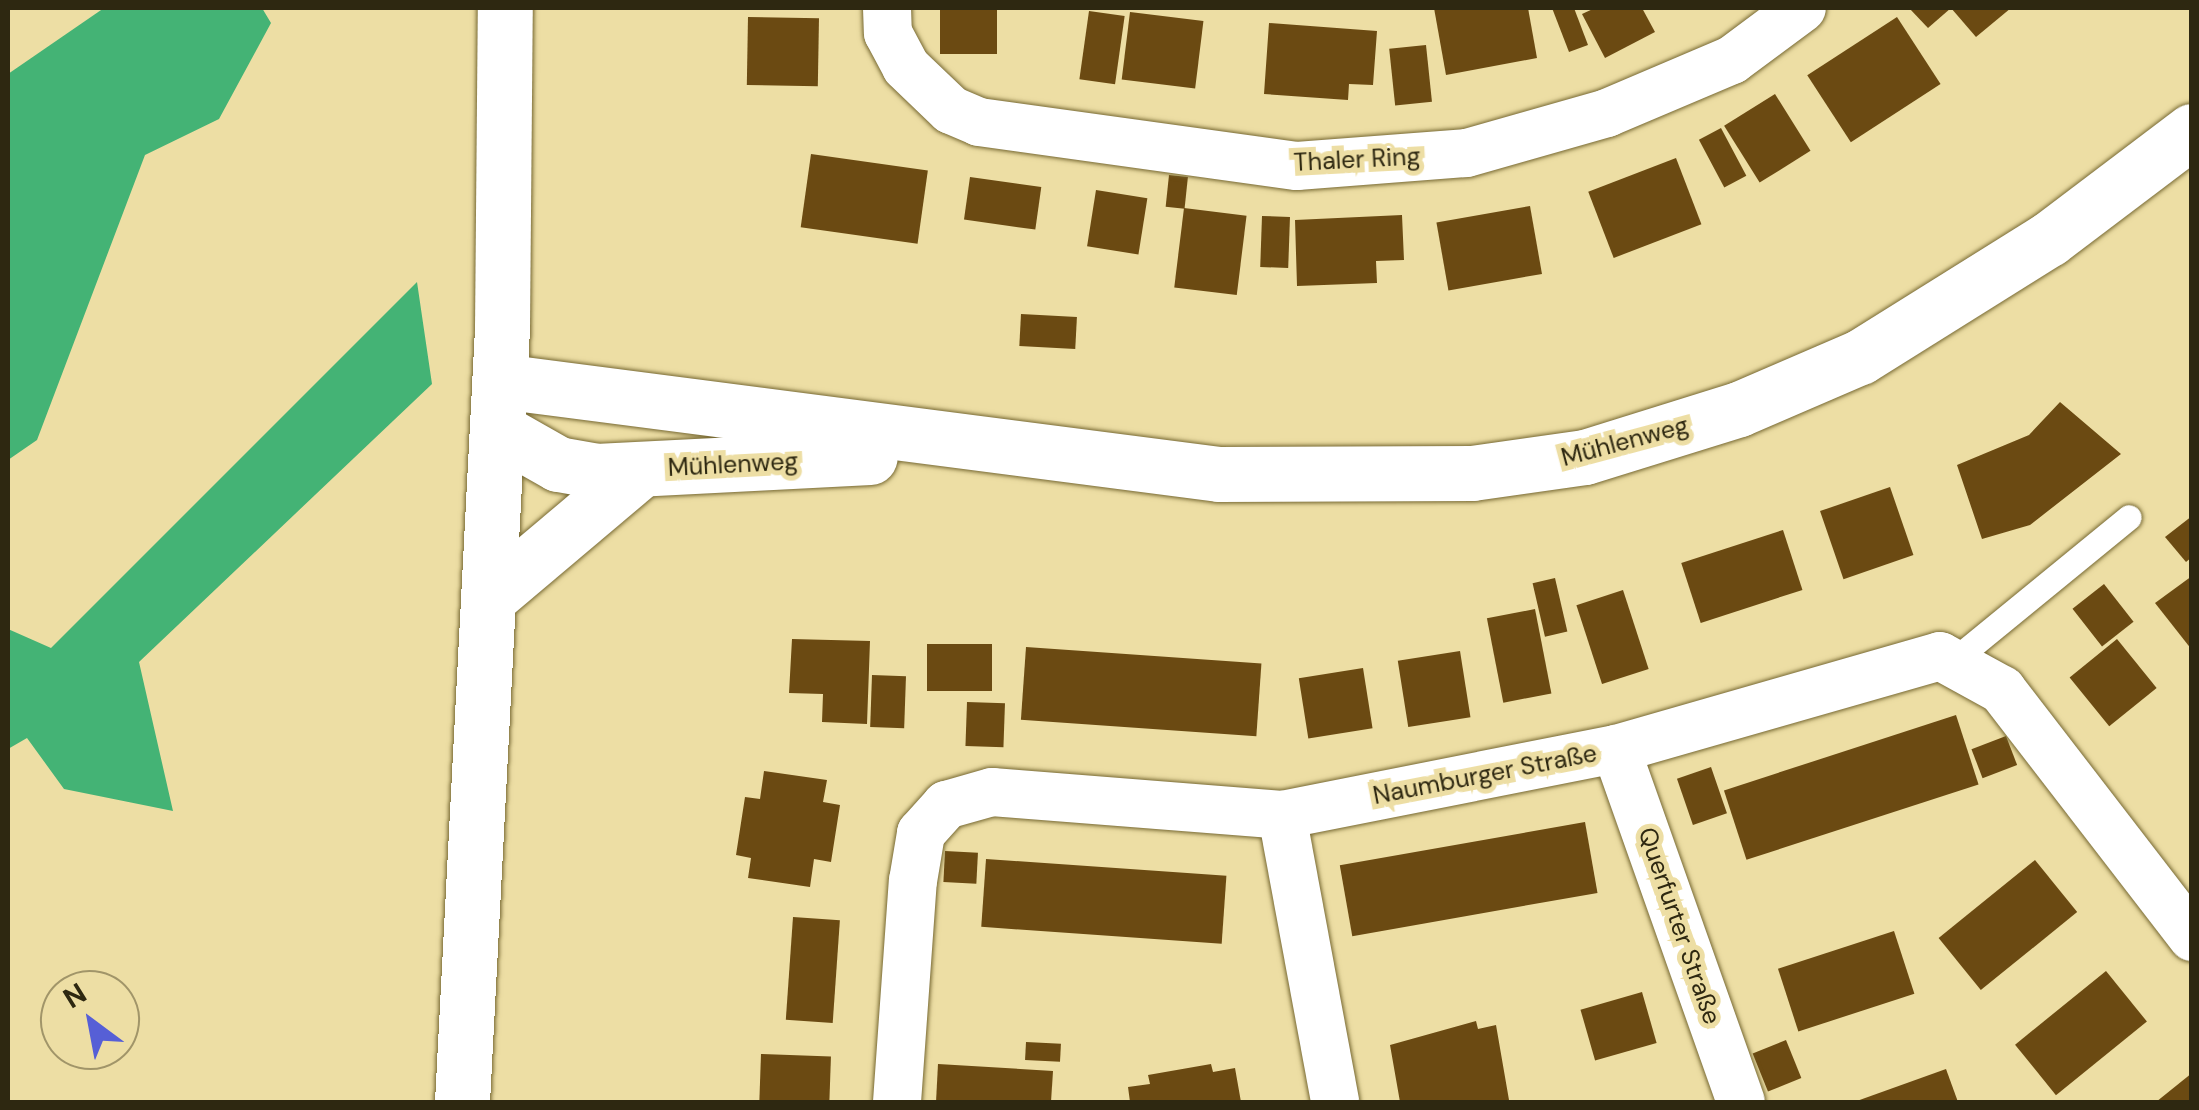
<!DOCTYPE html>
<meta charset="utf-8">
<style>
body{margin:0}
#map{position:relative;width:2199px;height:1110px;overflow:hidden;background:#eddea4;font-family:"DM Sans",sans-serif}
div>[style]{position:absolute}
.forest>*{inset:0;background:#44b375}
.building>*{inset:0;background:#6b4a12;transform-origin:0 0}
.roads{filter:drop-shadow(0 0 2px #776933) drop-shadow(0 0 2px #776933)}
.lane>*{height:25px;margin:-12.5px;padding:0 12.5px;transform-origin:12.5px;border-radius:12.5px;background:#fff}
.street>*{height:48px;margin:-24px;padding:0 24px;transform-origin:24px;border-radius:24px;background:#fff}
.secondary>*{height:55px;margin:-27.5px;padding:0 27.5px;transform-origin:27.5px;border-radius:27.5px;background:#fff}
span{translate:-50% -50%;white-space:nowrap;text-align:center;line-height:1.15;-webkit-text-stroke:10px #eddea4;paint-order:stroke}
.street-label{font-size:25px;color:#2e2811}
.frame{position:absolute;inset:0;border:10px solid #2e2811;pointer-events:none}
.north{position:absolute;left:40px;top:970px;width:100px;height:100px;box-sizing:border-box;background:#eddea4;border:2px solid #a19569;border-radius:50%;rotate:328deg;font-size:28px;font-weight:700;line-height:40px;text-align:center;color:#2e2811}
.north::after{content:'';display:block;margin:auto;width:35px;height:45px;background:#565fd6;clip-path:polygon(50% 0,100% 100%,50% 72%,0 100%)}
</style>
<div id="map">
<div class="forest">
<i style="clip-path:polygon(104px 8px,262px 8px,271px 23px,219px 119px,145px 155px,37px 440px,8px 460px,8px 74px)"></i>
<i style="clip-path:polygon(417px 282px,432px 384px,139px 662px,173px 811px,64px 789px,27px 738px,8px 749px,8px 629px,51px 648px)"></i>
</div>
<div class="building">
<i style="left:940px;top:8px;width:57px;height:46px"></i>
<i style="clip-path:polygon(1434px 8px,1528px 8px,1537px 58px,1446px 75px)"></i>
<i style="clip-path:polygon(1552px 8px,1574px 8px,1588px 45px,1569px 52px)"></i>
<i style="clip-path:polygon(1595px 8px,1642px 8px,1655px 32px,1605px 58px,1582px 14px)"></i>
<i style="clip-path:polygon(1909px 8px,1951px 8px,1928px 28px)"></i>
<i style="clip-path:polygon(1951px 8px,2011px 8px,1976px 37px)"></i>
<i style="left:1089px;top:11px;width:36px;height:69px;rotate:8deg"></i>
<i style="left:1130px;top:12px;width:74px;height:68px;rotate:7deg"></i>
<i style="left:748px;top:17px;width:71px;height:68px;rotate:1deg"></i>
<i style="left:1897px;top:17px;width:80px;height:107px;rotate:57deg"></i>
<i style="clip-path:polygon(1269px 23px,1377px 31px,1373px 85px,1349px 84px,1348px 100px,1264px 94px)"></i>
<i style="left:1426px;top:45px;width:57px;height:37px;rotate:84deg"></i>
<i style="left:1775px;top:94px;width:67px;height:60px;rotate:58deg"></i>
<i style="left:1721px;top:128px;width:54px;height:25px;rotate:62deg"></i>
<i style="left:811px;top:154px;width:118px;height:74px;rotate:8deg"></i>
<i style="left:1676px;top:158px;width:71px;height:94px;rotate:69deg"></i>
<i style="left:1169px;top:175px;width:19px;height:32px;rotate:6deg"></i>
<i style="left:970px;top:177px;width:72px;height:43px;rotate:8deg"></i>
<i style="left:1096px;top:190px;width:52px;height:57px;rotate:9deg"></i>
<i style="left:1530px;top:206px;width:69px;height:95px;rotate:80deg"></i>
<i style="left:1184px;top:208px;width:63px;height:80px;rotate:7deg"></i>
<i style="clip-path:polygon(1402px 215px,1404px 260px,1376px 261px,1377px 283px,1297px 286px,1295px 220px)"></i>
<i style="left:1262px;top:216px;width:28px;height:51px;rotate:2deg"></i>
<i style="left:1021px;top:314px;width:56px;height:32px;rotate:3deg"></i>
<i style="clip-path:polygon(2060px 402px,2121px 454px,2030px 525px,1982px 539px,1957px 465px,2029px 435px)"></i>
<i style="left:1890px;top:487px;width:72px;height:74px;rotate:71deg"></i>
<i style="clip-path:polygon(2192px 516px,2192px 557px,2186px 562px,2165px 537px)"></i>
<i style="left:1783px;top:530px;width:63px;height:107px;rotate:72deg"></i>
<i style="clip-path:polygon(2192px 576px,2192px 650px,2155px 603px)"></i>
<i style="left:1555px;top:578px;width:55px;height:23px;rotate:77deg"></i>
<i style="left:2104px;top:584px;width:48px;height:40px;rotate:52deg"></i>
<i style="left:1623px;top:590px;width:83px;height:49px;rotate:72deg"></i>
<i style="left:1535px;top:609px;width:86px;height:49px;rotate:79deg"></i>
<i style="clip-path:polygon(792px 639px,870px 641px,867px 724px,822px 722px,823px 694px,789px 693px)"></i>
<i style="left:2117px;top:639px;width:63px;height:61px;rotate:51deg"></i>
<i style="left:927px;top:644px;width:65px;height:47px"></i>
<i style="left:1026px;top:647px;width:236px;height:73px;rotate:4deg"></i>
<i style="left:1460px;top:651px;width:67px;height:63px;rotate:81deg"></i>
<i style="left:1363px;top:668px;width:61px;height:65px;rotate:81deg"></i>
<i style="left:872px;top:675px;width:34px;height:52px;rotate:2deg"></i>
<i style="left:967px;top:702px;width:38px;height:44px;rotate:2deg"></i>
<i style="left:1956px;top:715px;width:73px;height:244px;rotate:72deg"></i>
<i style="left:2006px;top:736px;width:31px;height:37px;rotate:69deg"></i>
<i style="left:1711px;top:767px;width:49px;height:36px;rotate:71deg"></i>
<i style="clip-path:polygon(764px 771px,827px 780px,823px 802px,840px 805px,831px 862px,814px 859px,810px 887px,748px 878px,751px 858px,736px 855px,745px 797px,760px 799px)"></i>
<i style="left:1585px;top:822px;width:72px;height:249px;rotate:80deg"></i>
<i style="left:945px;top:851px;width:33px;height:31px;rotate:3deg"></i>
<i style="left:986px;top:859px;width:241px;height:68px;rotate:4deg"></i>
<i style="left:2035px;top:860px;width:67px;height:124px;rotate:51deg"></i>
<i style="left:793px;top:917px;width:47px;height:103px;rotate:4deg"></i>
<i style="left:1894px;top:931px;width:66px;height:122px;rotate:72deg"></i>
<i style="left:2106px;top:971px;width:65px;height:117px;rotate:51deg"></i>
<i style="left:1642px;top:992px;width:53px;height:64px;rotate:74deg"></i>
<i style="clip-path:polygon(1476px 1021px,1478px 1029px,1496px 1025px,1509px 1100px,1400px 1102px,1390px 1045px)"></i>
<i style="left:1786px;top:1040px;width:41px;height:36px;rotate:68deg"></i>
<i style="left:1026px;top:1042px;width:35px;height:18px;rotate:3deg"></i>
<i style="left:761px;top:1054px;width:70px;height:48px;rotate:2deg"></i>
<i style="clip-path:polygon(938px 1064px,1053px 1071px,1051px 1102px,936px 1102px)"></i>
<i style="clip-path:polygon(1211px 1064px,1213px 1072px,1235px 1068px,1241px 1102px,1130px 1102px,1128px 1087px,1150px 1084px,1148px 1075px)"></i>
<i style="clip-path:polygon(1946px 1069px,1958px 1102px,1854px 1102px)"></i>
<i style="clip-path:polygon(2192px 1073px,2192px 1102px,2156px 1102px)"></i>
</div>
<div class="roads">
<div class="lane">
<i style="left:1953px;top:661px;width:227px;rotate:-39.3deg"></i>
</div>
<div class="street">
<i style="left:887px;top:8px;width:25px;rotate:88deg"></i>
<i style="left:888px;top:33px;width:38px;rotate:62deg"></i>
<i style="left:906px;top:67px;width:62px;rotate:43.7deg"></i>
<i style="left:951px;top:110px;width:30px;rotate:23deg"></i>
<i style="left:979px;top:122px;width:321px;rotate:7.9deg"></i>
<i style="left:1297px;top:166px;width:170px;rotate:-4.4deg"></i>
<i style="left:1467px;top:153px;width:146px;rotate:-15.9deg"></i>
<i style="left:1607px;top:113px;width:136px;rotate:-23deg"></i>
<i style="left:1732px;top:60px;width:87px;rotate:-36.6deg"></i>
<i style="left:1616px;top:749px;width:374px;rotate:70.5deg"></i>
<i style="left:1282px;top:815px;width:292px;rotate:79.5deg"></i>
<i style="left:897px;top:1102px;width:222px;rotate:-85.9deg"></i>
<i style="left:913px;top:881px;width:49px;rotate:-80.5deg"></i>
<i style="left:921px;top:833px;width:38px;rotate:-48deg"></i>
<i style="left:946px;top:805px;width:48px;rotate:-15.8deg"></i>
<i style="left:992px;top:792px;width:291px;rotate:4.5deg"></i>
<i style="left:1282px;top:815px;width:340px;rotate:-11.2deg"></i>
<i style="left:1616px;top:749px;width:337px;rotate:-16deg"></i>
<i style="left:1940px;top:656px;width:71px;rotate:28.7deg"></i>
<i style="left:2002px;top:690px;width:312px;rotate:52.4deg"></i>
</div>
<div class="secondary">
<i style="left:500px;top:381px;width:725px;rotate:7.37deg"></i>
<i style="left:1219px;top:474px;width:253px;rotate:-0.2deg"></i>
<i style="left:1472px;top:473px;width:114px;rotate:-8.1deg"></i>
<i style="left:1585px;top:457px;width:161px;rotate:-17.3deg"></i>
<i style="left:1739px;top:409px;width:132px;rotate:-23.3deg"></i>
<i style="left:1860px;top:357px;width:223px;rotate:-32deg"></i>
<i style="left:2049px;top:239px;width:179px;rotate:-37.1deg"></i>
<i style="left:498px;top:430px;width:69px;rotate:29.5deg"></i>
<i style="left:558px;top:464px;width:39px;rotate:10deg"></i>
<i style="left:596px;top:471px;width:274px;rotate:-2.9deg"></i>
<i style="left:490px;top:597px;width:195px;rotate:-40.2deg"></i>
<i style="left:462px;top:1102px;width:775px;rotate:-87.04deg"></i>
<i style="left:502px;top:328px;width:320px;rotate:-89.5deg"></i>
</div>
</div>
<div class="street-label">
<span style="left:1357px;top:160px;rotate:-3deg">Thaler Ring</span>
<span style="left:1625px;top:442px;rotate:-15deg">Mühlenweg</span>
<span style="left:733px;top:465px;rotate:-3deg">Mühlenweg</span>
<span style="left:1485px;top:775px;rotate:-11deg">Naumburger Straße</span>
<span style="left:1679px;top:926px;rotate:71deg">Querfurter Straße</span>
</div>
<div class="frame"></div>
<div class="north">N</div>
</div>
